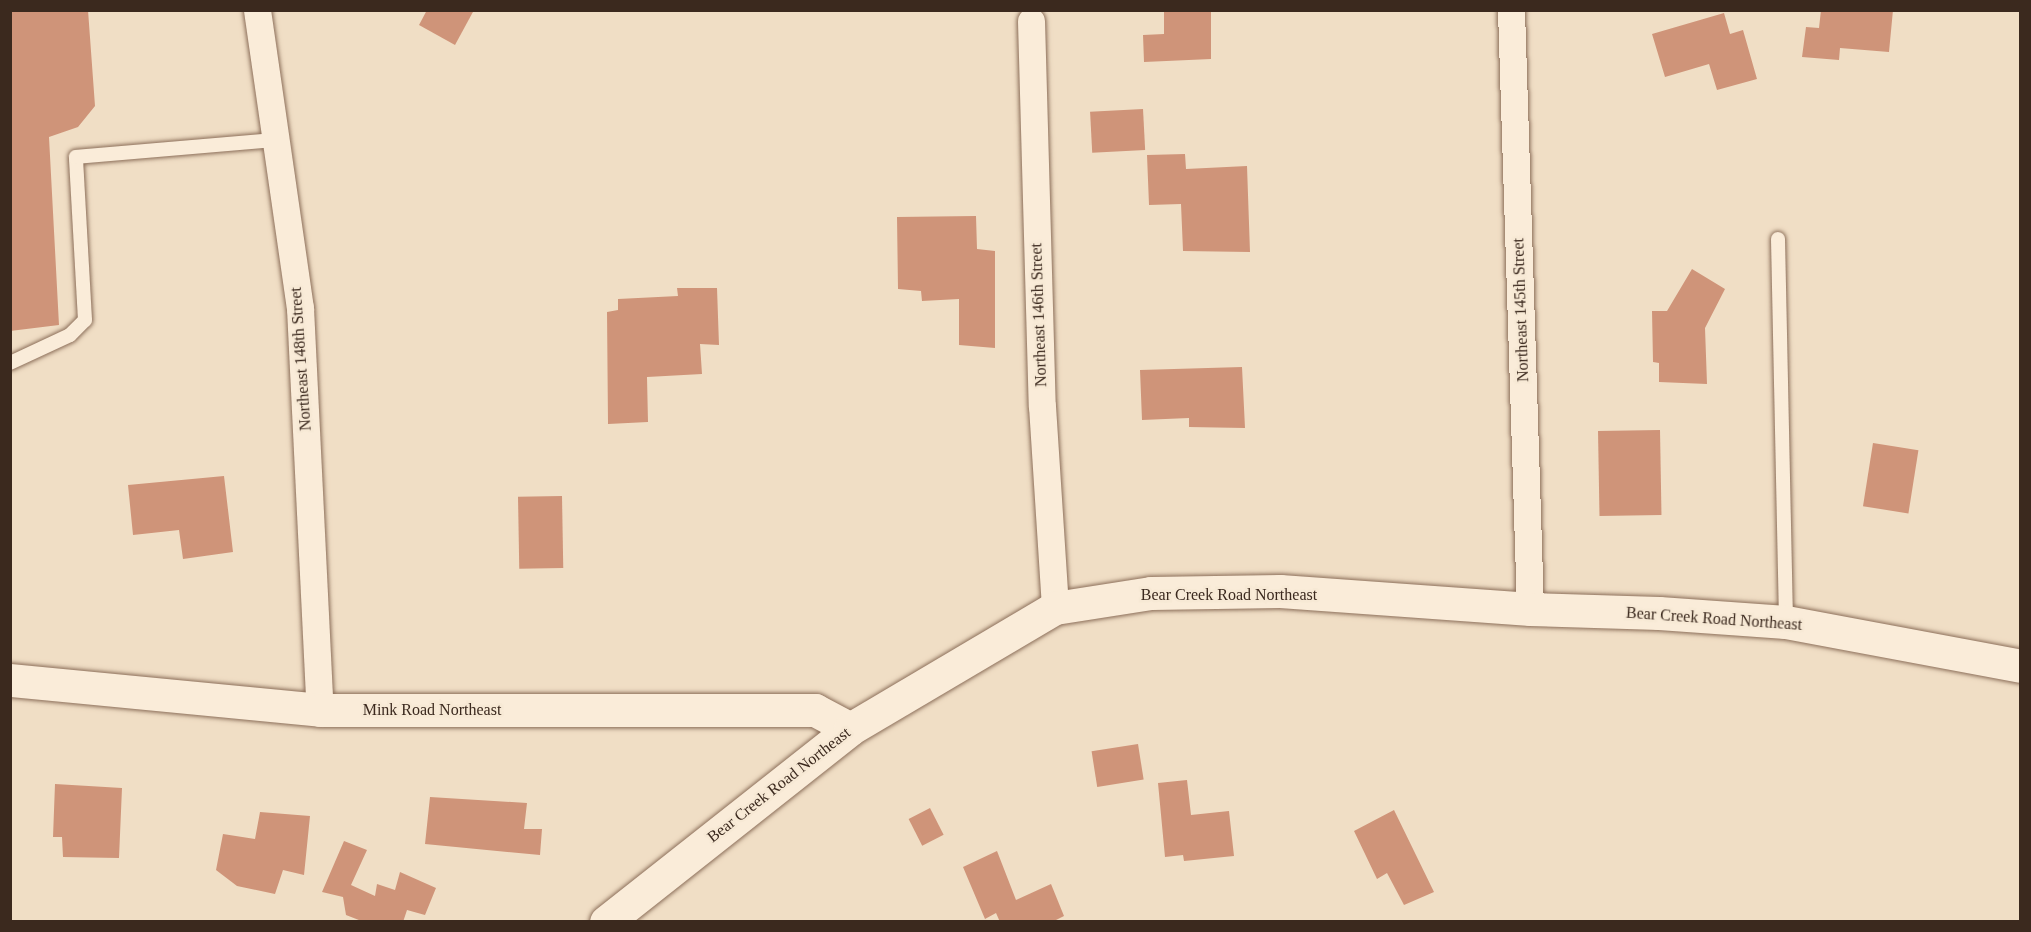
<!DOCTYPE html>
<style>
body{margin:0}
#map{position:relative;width:2031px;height:932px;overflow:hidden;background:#f0dec5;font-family:Georgia,serif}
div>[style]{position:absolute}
.building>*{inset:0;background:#cf9479;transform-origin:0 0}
.roads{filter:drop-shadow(0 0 2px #8c6f5a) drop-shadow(0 0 2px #8c6f5a)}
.lane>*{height:14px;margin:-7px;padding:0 7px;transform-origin:7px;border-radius:7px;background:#faecd9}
.street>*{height:27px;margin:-13.5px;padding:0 13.5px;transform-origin:13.5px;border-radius:13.5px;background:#faecd9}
.secondary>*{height:33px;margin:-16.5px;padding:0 16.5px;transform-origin:16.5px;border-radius:16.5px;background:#faecd9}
span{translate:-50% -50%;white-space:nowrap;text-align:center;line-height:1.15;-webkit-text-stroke:5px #f7e9d5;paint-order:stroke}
.street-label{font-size:16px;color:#3b291e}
.frame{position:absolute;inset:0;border:12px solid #3b291e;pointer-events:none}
</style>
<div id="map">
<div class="building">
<i style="clip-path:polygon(10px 10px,88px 10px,95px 106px,78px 127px,49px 137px,59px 325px,10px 331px)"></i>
<i style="clip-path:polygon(427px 10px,474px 10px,455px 45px,419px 25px)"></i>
<i style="clip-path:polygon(1164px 10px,1211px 10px,1211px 59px,1144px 62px,1143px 35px,1164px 34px)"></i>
<i style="clip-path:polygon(1821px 10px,1893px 10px,1889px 52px,1840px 48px,1839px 60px,1802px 57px,1806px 27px,1819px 28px)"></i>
<i style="clip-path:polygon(1724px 13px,1730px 34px,1743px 30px,1757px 79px,1717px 90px,1709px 64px,1665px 77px,1652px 34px)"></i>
<i style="left:1143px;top:109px;width:41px;height:53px;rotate:87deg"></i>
<i style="clip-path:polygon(1185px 154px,1186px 169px,1247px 166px,1250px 252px,1183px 251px,1181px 204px,1149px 205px,1147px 155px)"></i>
<i style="clip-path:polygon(976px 216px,977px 249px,995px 251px,995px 348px,959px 345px,959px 299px,922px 301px,921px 291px,898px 289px,897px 217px)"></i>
<i style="clip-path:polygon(1692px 269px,1725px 289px,1705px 328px,1707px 384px,1659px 382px,1659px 363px,1653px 362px,1652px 311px,1667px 311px)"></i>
<i style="clip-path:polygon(677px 288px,717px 288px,719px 345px,700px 344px,702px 374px,647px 377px,648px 422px,608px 424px,607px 312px,618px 310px,618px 299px,678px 296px)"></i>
<i style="clip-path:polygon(1242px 367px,1245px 428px,1189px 427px,1189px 418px,1142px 420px,1140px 370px)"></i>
<i style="left:1660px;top:430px;width:85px;height:62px;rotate:89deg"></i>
<i style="left:1873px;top:443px;width:46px;height:64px;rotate:9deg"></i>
<i style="clip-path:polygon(224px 476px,233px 552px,183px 559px,179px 530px,133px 535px,128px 485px)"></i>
<i style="left:562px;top:496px;width:72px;height:44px;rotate:89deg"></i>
<i style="left:1138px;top:744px;width:36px;height:47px;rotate:81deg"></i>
<i style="clip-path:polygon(1187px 780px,1191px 815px,1229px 811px,1234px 856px,1184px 861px,1183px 855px,1165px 857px,1158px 783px)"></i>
<i style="clip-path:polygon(55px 784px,122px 788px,119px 858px,63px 857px,62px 837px,53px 837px)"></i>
<i style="clip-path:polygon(430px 797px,527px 803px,524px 829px,542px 829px,540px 855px,425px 844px)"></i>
<i style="left:930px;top:808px;width:30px;height:24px;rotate:63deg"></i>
<i style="clip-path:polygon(1394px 810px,1434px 892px,1404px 905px,1387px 873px,1377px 879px,1354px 831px)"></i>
<i style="clip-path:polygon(260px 812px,310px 816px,304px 875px,283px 870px,275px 894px,237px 886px,216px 870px,223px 834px,255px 839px)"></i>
<i style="clip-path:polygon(344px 841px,367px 850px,351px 885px,375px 896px,377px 884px,395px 890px,400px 872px,436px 888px,425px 915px,407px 910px,403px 922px,364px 922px,346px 915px,343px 897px,322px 892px)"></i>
<i style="clip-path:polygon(997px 851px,1016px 900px,1051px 884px,1064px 916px,1052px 922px,1000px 922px,996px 913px,985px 919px,963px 867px)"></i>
</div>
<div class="roads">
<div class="lane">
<i style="left:1778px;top:239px;width:383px;rotate:88.8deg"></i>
<i style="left:10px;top:363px;width:66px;rotate:-25deg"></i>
<i style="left:70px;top:335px;width:21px;rotate:-45deg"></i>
<i style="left:85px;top:320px;width:163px;rotate:-93.2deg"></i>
<i style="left:76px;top:157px;width:201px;rotate:-4.9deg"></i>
</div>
<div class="street">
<i style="left:257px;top:10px;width:301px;rotate:81.8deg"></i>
<i style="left:300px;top:308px;width:402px;rotate:87.2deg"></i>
<i style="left:1511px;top:10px;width:599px;rotate:88.18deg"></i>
<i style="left:1031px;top:21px;width:385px;rotate:88.4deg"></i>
<i style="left:1042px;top:406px;width:202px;rotate:86.3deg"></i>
</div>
<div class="secondary">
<i style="left:10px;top:680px;width:311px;rotate:5.5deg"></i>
<i style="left:320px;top:710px;width:495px"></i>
<i style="left:815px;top:710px;width:40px;rotate:28deg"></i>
<i style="left:606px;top:922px;width:311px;rotate:-38.3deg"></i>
<i style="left:850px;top:729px;width:238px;rotate:-30.6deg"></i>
<i style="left:1055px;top:608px;width:97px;rotate:-8.9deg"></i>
<i style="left:1151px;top:593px;width:129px;rotate:-0.9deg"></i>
<i style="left:1280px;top:591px;width:251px;rotate:4.1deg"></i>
<i style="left:1530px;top:609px;width:129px;rotate:1.8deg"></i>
<i style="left:1659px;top:613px;width:127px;rotate:4.1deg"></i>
<i style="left:1786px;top:622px;width:238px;rotate:10.6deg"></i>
</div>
</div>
<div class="street-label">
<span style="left:1521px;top:310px;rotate:-92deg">Northeast 145th Street</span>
<span style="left:1039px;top:315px;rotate:-92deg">Northeast 146th Street</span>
<span style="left:301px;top:359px;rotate:-94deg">Northeast 148th Street</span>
<span style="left:1229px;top:595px">Bear Creek Road Northeast</span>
<span style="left:1714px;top:619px;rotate:4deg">Bear Creek Road Northeast</span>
<span style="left:432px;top:710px">Mink Road Northeast</span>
<span style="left:779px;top:785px;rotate:-38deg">Bear Creek Road Northeast</span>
</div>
<div class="frame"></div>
</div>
